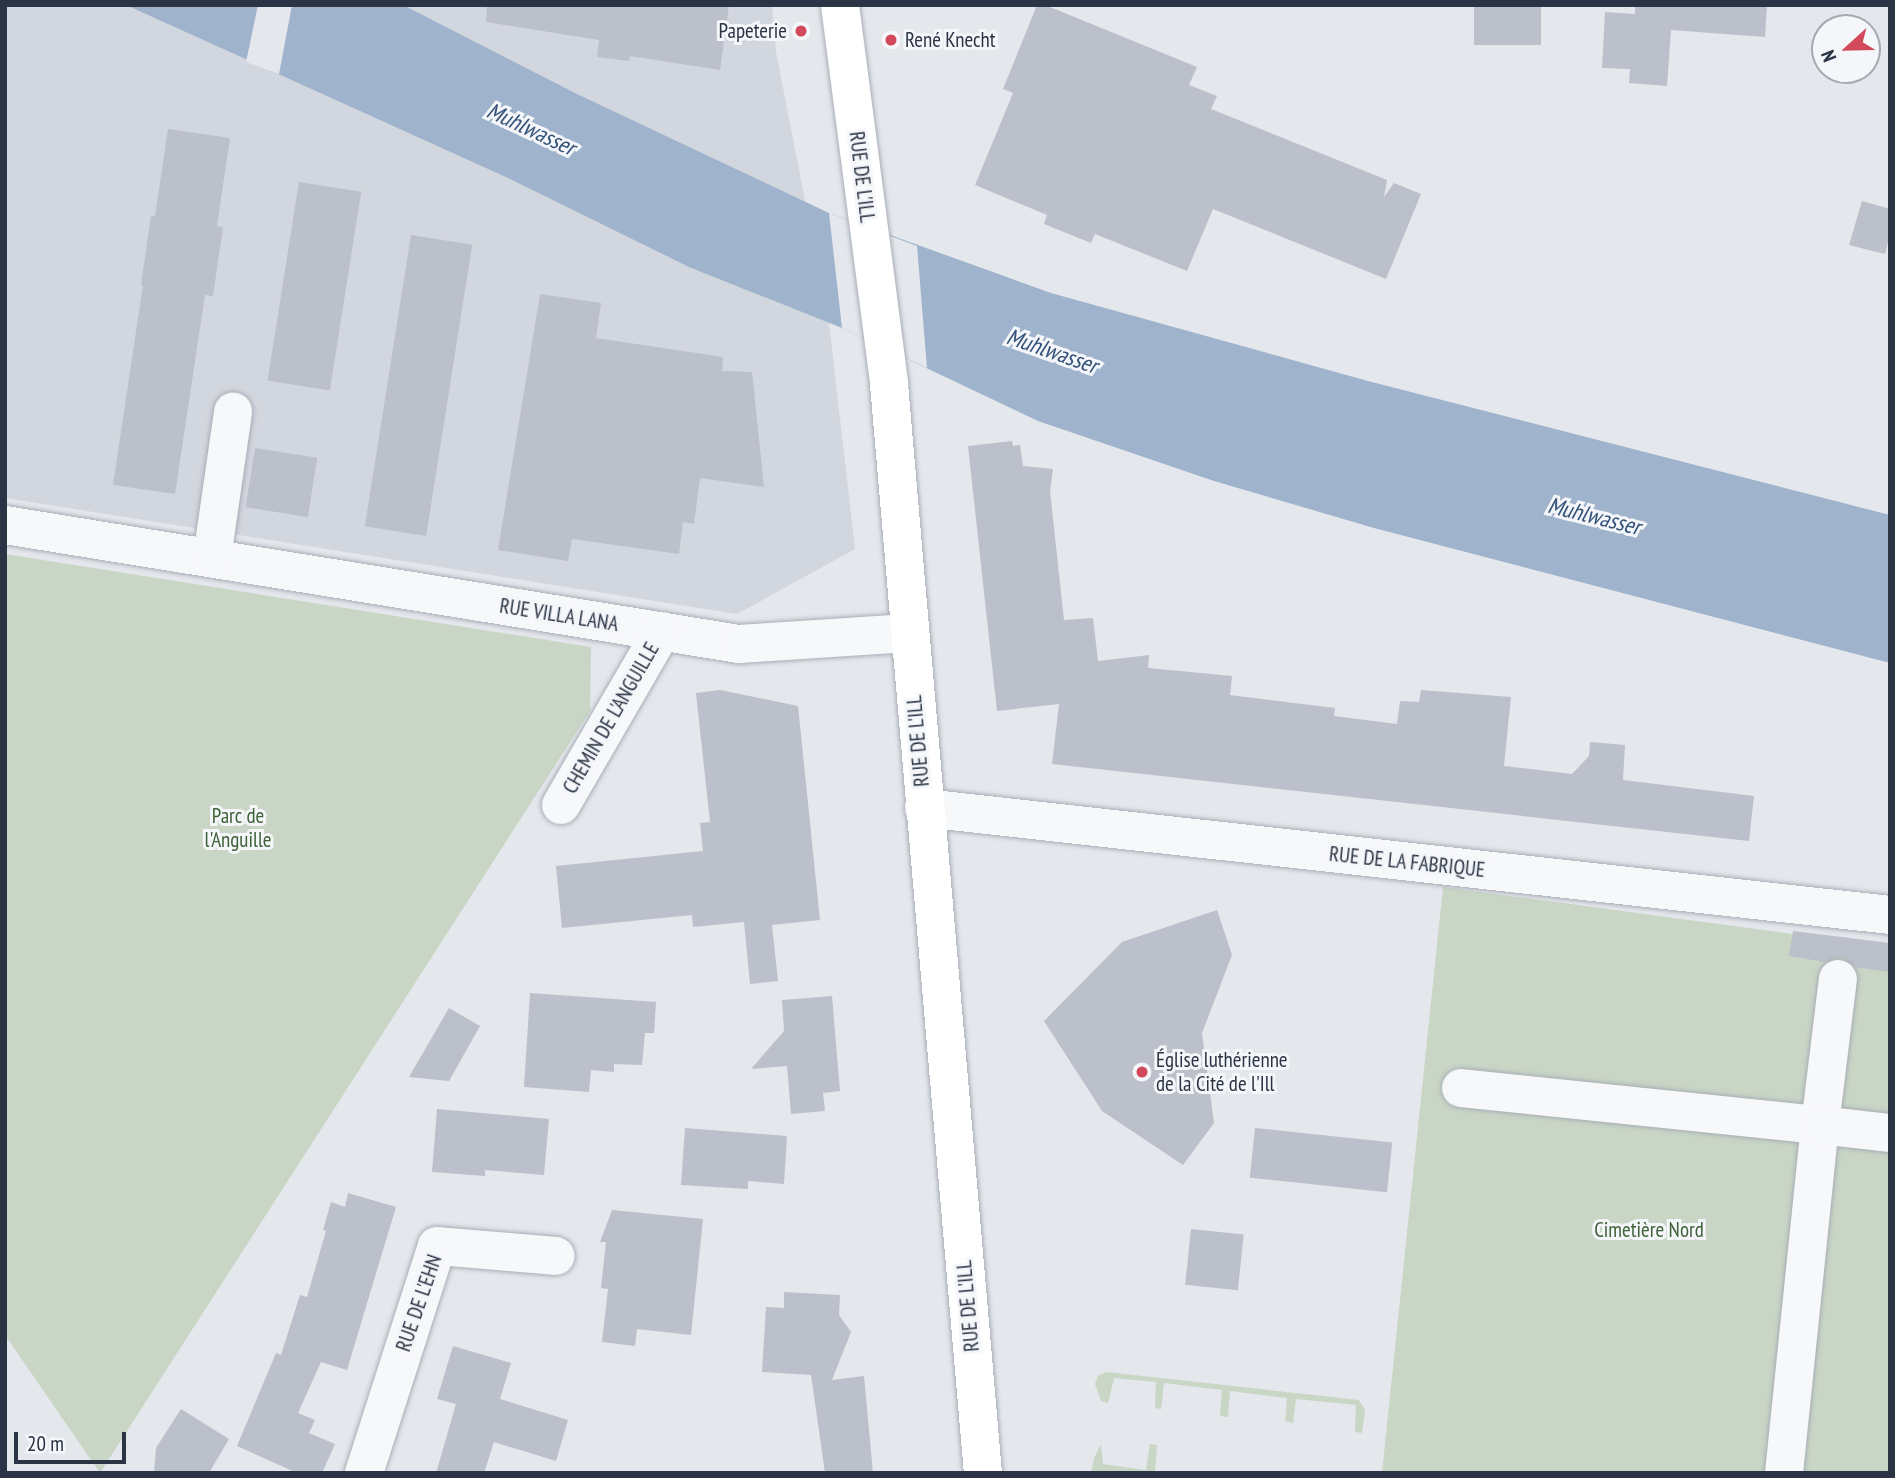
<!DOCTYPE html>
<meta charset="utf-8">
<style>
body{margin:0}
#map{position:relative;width:1895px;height:1478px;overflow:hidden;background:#e4e7ec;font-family:"PT Sans Narrow",sans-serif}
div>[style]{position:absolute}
.built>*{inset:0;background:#d2d6de}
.green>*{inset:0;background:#c9d6c5}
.water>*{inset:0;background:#9fb4cc}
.pier>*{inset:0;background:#e4e7ec}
.building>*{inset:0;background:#bbc0ca;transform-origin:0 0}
.roads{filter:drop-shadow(0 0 2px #a9aeb7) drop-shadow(0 0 2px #a9aeb7)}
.minor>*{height:38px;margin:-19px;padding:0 19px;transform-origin:19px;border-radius:19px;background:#f7f8fa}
.major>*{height:38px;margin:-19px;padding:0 19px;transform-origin:19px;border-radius:19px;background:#fff}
.dots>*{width:19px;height:19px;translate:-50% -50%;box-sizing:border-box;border:4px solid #f4f6f9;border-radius:50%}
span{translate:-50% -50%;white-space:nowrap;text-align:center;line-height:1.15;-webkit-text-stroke:6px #f4f6f9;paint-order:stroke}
.poi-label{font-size:21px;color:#2b3445}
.right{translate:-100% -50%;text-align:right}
.left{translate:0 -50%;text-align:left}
.street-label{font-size:21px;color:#2b3445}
.park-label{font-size:21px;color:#3f6138}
.water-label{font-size:23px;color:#34527a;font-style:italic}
.frame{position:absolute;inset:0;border:7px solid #2b3445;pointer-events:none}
.north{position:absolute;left:1811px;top:14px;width:70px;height:70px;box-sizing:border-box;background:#f4f6f9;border:2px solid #a4a8b1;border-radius:50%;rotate:248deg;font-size:19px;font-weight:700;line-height:28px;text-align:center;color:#2b3445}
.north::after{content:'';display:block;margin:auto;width:24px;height:32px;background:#d1495b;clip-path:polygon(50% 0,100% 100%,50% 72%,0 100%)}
.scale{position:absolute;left:14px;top:1432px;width:112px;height:32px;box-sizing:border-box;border:4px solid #2b3445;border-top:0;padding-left:9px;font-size:21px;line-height:24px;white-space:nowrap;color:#2b3445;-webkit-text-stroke:5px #f4f6f9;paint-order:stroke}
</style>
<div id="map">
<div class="built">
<i style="clip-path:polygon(5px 5px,772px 5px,776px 52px,829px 323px,855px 549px,737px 614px,5px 498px)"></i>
</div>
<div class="green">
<i style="clip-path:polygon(5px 554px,591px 647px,590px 711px,100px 1473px,5px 1335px)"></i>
<i style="clip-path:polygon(1443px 887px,1890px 947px,1890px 1473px,1382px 1473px)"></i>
<i style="clip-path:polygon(1106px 1372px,1359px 1400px,1365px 1410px,1362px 1433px,1355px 1432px,1356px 1405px,1296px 1399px,1293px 1423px,1285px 1421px,1287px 1398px,1230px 1391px,1228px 1417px,1220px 1416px,1222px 1390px,1164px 1383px,1161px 1409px,1155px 1408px,1156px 1382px,1114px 1378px,1108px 1403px,1101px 1401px,1095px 1384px,1098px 1376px)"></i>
<i style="clip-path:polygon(1101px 1444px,1103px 1464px,1146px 1470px,1150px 1444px,1157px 1445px,1155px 1471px,1172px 1473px,1091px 1473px,1094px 1458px)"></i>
</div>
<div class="water">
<i style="clip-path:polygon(126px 5px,403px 5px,577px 94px,829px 213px,1051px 293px,1368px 381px,1890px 515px,1890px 663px,1374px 528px,1214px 481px,1038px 421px,842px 328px,689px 267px,508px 178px)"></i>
</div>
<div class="pier">
<i style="clip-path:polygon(258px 5px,292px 5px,279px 74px,246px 62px)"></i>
<i style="clip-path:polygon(829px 213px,917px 246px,927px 368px,842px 328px)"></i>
</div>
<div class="building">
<i style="clip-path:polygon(487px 5px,729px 5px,720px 70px,630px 56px,629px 61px,597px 57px,599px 40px,486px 22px)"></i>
<i style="clip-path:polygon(1037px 5px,1045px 5px,1197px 67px,1189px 85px,1217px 96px,1211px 109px,1387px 180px,1384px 197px,1394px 183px,1421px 194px,1386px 279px,1213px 209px,1187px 271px,1095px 234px,1091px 243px,1044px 224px,1047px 215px,975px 185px,1013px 93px,1003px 89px)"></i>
<i style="left:1474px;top:5px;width:67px;height:40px"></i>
<i style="clip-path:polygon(1635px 5px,1767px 5px,1765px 37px,1671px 30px,1667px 86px,1629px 83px,1630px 69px,1602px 68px,1605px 12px,1635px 14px)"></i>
<i style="clip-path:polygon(168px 129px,230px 138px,217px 226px,223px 227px,213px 296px,205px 295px,175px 494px,113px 485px,143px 285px,141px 285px,151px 216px,155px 216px)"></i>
<i style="left:299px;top:182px;width:63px;height:201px;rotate:9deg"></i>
<i style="clip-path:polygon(1862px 201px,1890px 209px,1890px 234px,1885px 254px,1849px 245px)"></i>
<i style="left:411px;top:235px;width:62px;height:295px;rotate:9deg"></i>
<i style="clip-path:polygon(540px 294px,601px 303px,596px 338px,723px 357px,722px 371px,752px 372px,764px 487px,700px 478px,694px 524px,683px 522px,679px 554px,572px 539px,568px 561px,498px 550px)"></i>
<i style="clip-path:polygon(1012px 441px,1013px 446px,1020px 445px,1023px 466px,1053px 469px,1050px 491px,1064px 620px,1093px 618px,1098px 661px,1149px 655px,1148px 668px,1232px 676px,1230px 695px,1335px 708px,1334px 716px,1397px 724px,1400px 701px,1419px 702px,1421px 690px,1511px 697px,1504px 766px,1572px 774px,1589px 756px,1590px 742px,1625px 745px,1623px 780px,1754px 796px,1749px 841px,1052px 764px,1059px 704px,997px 711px,968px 446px)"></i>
<i style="left:255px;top:448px;width:63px;height:60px;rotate:9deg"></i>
<i style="clip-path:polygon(720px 690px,798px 706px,820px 920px,772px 925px,778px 981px,750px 984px,744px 922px,693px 927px,692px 915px,562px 928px,556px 866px,703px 851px,700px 823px,710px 822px,696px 693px)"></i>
<i style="clip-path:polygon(1217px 910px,1232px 955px,1202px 1033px,1214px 1123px,1183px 1165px,1102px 1111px,1044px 1021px,1122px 942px)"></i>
<i style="clip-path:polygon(1793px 931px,1890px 943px,1890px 972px,1855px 967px,1841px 957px,1825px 962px,1789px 956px)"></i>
<i style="clip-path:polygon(530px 993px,656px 1002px,654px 1033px,645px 1033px,642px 1065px,614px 1064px,614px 1072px,591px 1070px,589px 1092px,524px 1087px)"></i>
<i style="clip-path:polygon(832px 996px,840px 1091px,823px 1093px,825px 1111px,791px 1114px,787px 1066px,751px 1069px,784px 1031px,782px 1000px)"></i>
<i style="clip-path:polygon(449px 1008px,480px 1026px,449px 1081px,409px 1077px)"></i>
<i style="clip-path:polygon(437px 1109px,549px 1119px,544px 1175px,485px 1170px,485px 1176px,432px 1172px)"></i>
<i style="clip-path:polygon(685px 1128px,787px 1136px,784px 1184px,748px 1181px,748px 1189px,681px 1185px)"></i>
<i style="left:1255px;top:1128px;width:138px;height:50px;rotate:6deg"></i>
<i style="clip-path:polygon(348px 1193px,396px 1207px,347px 1370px,321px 1362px,298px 1413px,315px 1420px,309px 1433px,335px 1444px,322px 1473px,297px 1473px,237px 1446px,276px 1353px,281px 1355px,300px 1295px,307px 1297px,326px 1231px,323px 1230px,331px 1202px,345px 1207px)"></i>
<i style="clip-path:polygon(612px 1210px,703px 1219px,691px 1335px,637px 1329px,635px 1346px,602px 1342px,608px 1289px,601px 1288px,606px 1242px,600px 1242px)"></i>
<i style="left:1191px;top:1229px;width:53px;height:56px;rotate:6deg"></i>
<i style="clip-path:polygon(784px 1292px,840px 1295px,839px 1315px,851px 1332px,832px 1380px,864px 1376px,873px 1473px,825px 1473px,811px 1375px,762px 1372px,766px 1307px,784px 1308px)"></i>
<i style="clip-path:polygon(453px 1346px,511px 1363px,500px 1399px,568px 1420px,556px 1461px,494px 1442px,484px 1473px,436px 1473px,456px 1404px,437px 1399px)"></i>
<i style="clip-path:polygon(181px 1409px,229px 1439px,209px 1473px,154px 1473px,156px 1448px)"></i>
</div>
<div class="roads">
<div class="minor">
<i style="left:5px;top:525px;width:744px;rotate:9.21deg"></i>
<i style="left:739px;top:644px;width:170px;rotate:-3.7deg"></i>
<i style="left:212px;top:558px;width:148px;rotate:-81.8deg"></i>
<i style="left:561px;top:805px;width:201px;rotate:-59.9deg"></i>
<i style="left:924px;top:808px;width:972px;rotate:6.32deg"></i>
<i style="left:1461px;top:1088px;width:361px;rotate:5.9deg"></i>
<i style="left:1820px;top:1125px;width:147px;rotate:-83deg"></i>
<i style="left:364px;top:1473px;width:238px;rotate:-72.2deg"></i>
<i style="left:437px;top:1246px;width:119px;rotate:4.8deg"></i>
<i style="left:1784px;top:1473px;width:350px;rotate:-84.1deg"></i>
<i style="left:1820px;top:1125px;width:70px;rotate:6.5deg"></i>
</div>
<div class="major">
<i style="left:840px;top:5px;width:382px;rotate:82.6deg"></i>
<i style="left:889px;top:384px;width:1093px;rotate:85.07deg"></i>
</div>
</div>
<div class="dots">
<i style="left:801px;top:31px;background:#d1495b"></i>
<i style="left:891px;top:40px;background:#d1495b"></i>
<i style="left:1142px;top:1072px;background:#d1495b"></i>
</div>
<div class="poi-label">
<span class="right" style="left:787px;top:31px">Papeterie</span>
<span class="left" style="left:905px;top:40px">René Knecht</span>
<span class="left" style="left:1156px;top:1072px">Église luthérienne<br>de la Cité de l'Ill</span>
</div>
<div class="street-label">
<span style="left:862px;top:177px;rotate:83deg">RUE DE L'ILL</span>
<span style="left:559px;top:615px;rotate:9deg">RUE VILLA LANA</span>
<span style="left:611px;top:718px;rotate:-60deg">CHEMIN DE L'ANGUILLE</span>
<span style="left:918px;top:741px;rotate:-95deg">RUE DE L'ILL</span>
<span style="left:1407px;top:862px;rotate:6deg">RUE DE LA FABRIQUE</span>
<span style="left:419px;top:1303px;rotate:-71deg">RUE DE L'EHN</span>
<span style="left:968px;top:1306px;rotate:-95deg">RUE DE L'ILL</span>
</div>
<div class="park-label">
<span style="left:238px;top:828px">Parc de<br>l'Anguille</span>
<span style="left:1649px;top:1230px">Cimetière Nord</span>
</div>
<div class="water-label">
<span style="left:531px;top:129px;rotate:25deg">Muhlwasser</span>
<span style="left:1052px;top:351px;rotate:19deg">Muhlwasser</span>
<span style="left:1594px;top:516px;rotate:14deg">Muhlwasser</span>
</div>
<div class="frame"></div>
<div class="north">N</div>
<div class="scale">20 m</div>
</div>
